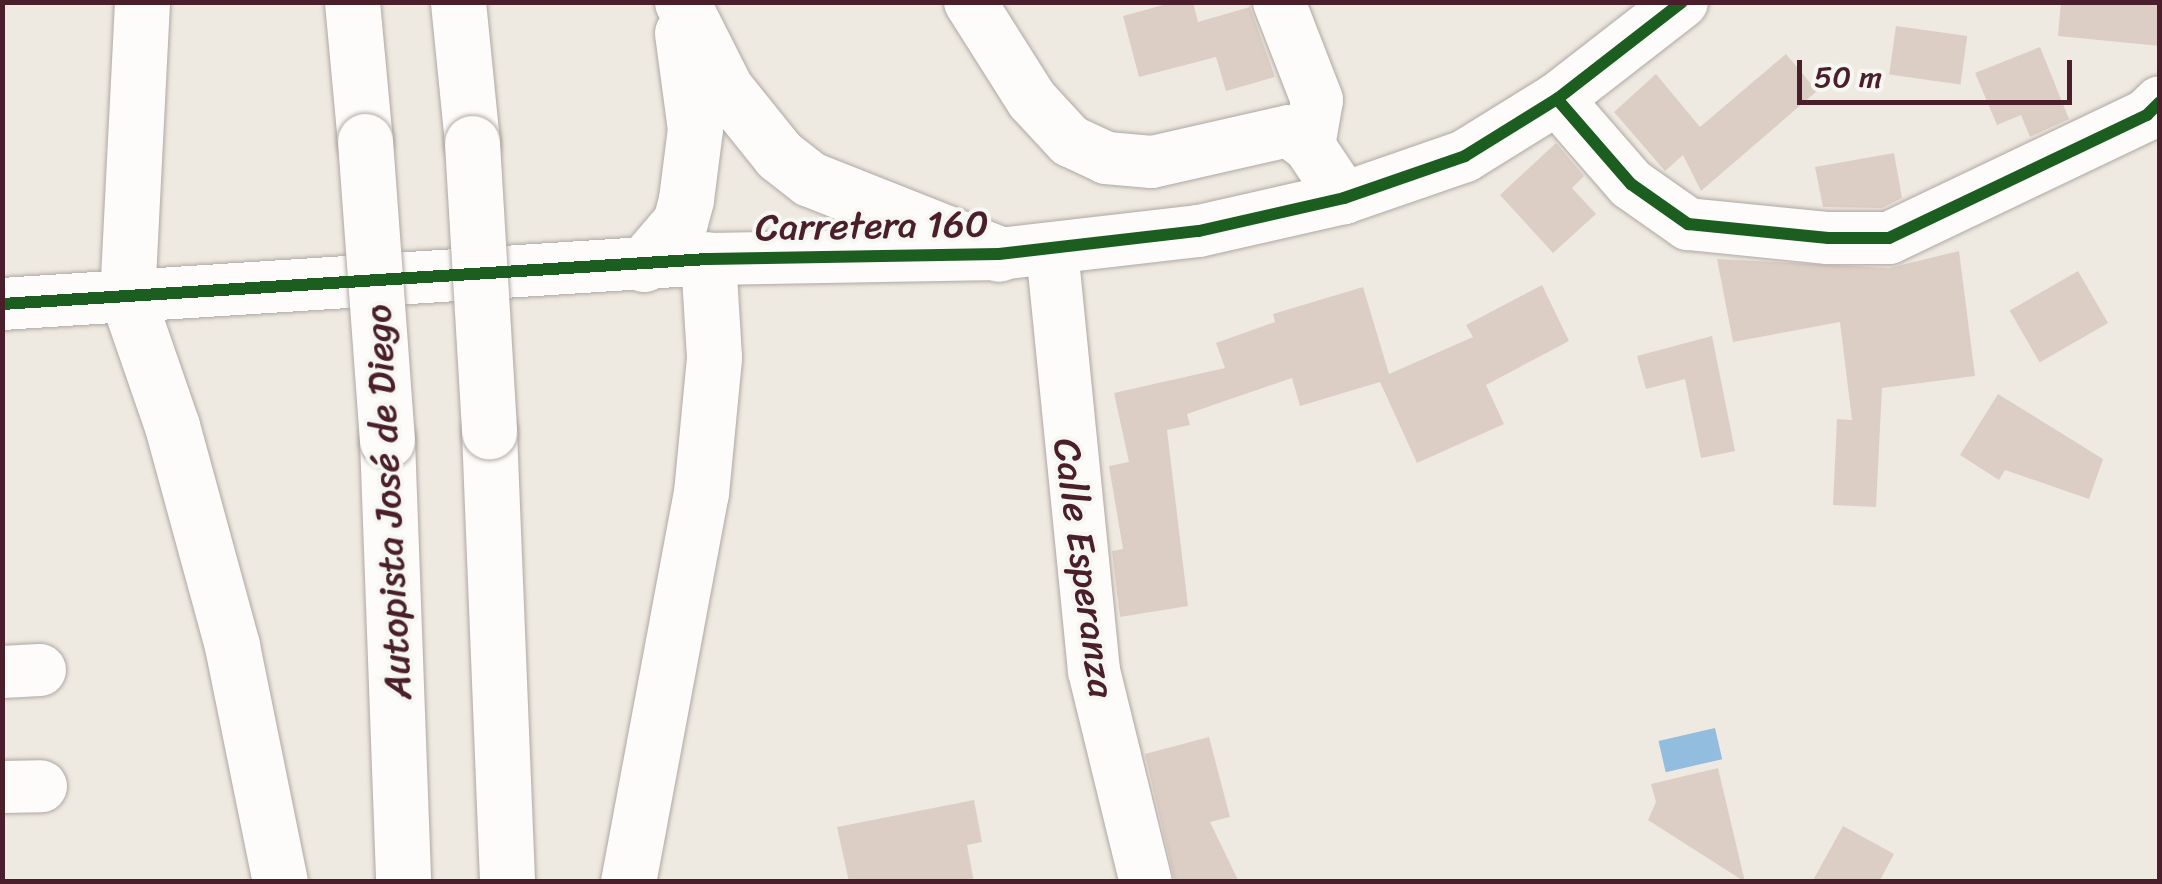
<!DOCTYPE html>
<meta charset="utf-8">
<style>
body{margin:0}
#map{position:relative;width:2162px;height:884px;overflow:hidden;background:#efeae1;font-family:Sriracha,sans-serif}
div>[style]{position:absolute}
.water>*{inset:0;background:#92bddf;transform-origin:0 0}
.building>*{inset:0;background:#dccec5;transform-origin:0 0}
.roads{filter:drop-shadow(0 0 2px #b0a7a3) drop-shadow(0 0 2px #b0a7a3)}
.minor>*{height:52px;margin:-26px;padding:0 26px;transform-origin:26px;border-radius:26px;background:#fdfcfa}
.highway>*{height:55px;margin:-27.5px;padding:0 27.5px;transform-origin:27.5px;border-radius:27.5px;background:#fdfcfa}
.bridges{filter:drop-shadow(0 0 2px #b0a7a3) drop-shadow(0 0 2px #b0a7a3)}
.highway-bridge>*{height:55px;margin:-27.5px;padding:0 27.5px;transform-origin:27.5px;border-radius:27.5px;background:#fdfcfa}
.cycleway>*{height:12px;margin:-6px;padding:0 6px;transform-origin:6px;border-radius:6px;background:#1b5e20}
span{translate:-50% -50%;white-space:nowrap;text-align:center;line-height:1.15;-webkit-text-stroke:8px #f6f6f2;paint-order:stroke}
.street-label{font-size:38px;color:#4a1f2b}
.frame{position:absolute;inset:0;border:5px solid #4a1f2b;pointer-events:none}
.scale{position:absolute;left:1797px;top:60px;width:275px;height:45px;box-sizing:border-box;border:5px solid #4a1f2b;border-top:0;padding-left:12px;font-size:30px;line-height:35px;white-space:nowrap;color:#4a1f2b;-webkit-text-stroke:8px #f6f6f2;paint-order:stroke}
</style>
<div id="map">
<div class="water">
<i style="left:1715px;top:728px;width:32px;height:58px;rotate:77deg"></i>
</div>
<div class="building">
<i style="clip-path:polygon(1174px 2px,1193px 2px,1198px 22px,1250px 7px,1275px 77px,1226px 91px,1216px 57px,1139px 77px,1123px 16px)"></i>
<i style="clip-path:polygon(2061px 2px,2160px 2px,2160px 46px,2058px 36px)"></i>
<i style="left:1896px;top:26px;width:72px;height:49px;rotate:8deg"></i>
<i style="clip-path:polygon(2040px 47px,2069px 119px,2030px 137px,2021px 115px,1997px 125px,1975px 73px)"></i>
<i style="clip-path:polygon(1786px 54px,1817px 91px,1701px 191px,1683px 155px,1665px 171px,1614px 112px,1656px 74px,1700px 127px)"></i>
<i style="clip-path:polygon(1556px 143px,1584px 176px,1572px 188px,1596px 214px,1553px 253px,1500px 195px)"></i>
<i style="clip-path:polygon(1894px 153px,1902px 198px,1882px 208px,1823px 207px,1815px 167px)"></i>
<i style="clip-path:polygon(1959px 251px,1975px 376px,1882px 388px,1876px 507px,1833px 505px,1837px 419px,1852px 420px,1840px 322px,1733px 342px,1717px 259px,1889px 268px)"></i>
<i style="left:2078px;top:271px;width:60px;height:79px;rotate:60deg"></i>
<i style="clip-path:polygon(1542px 285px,1569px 341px,1486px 385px,1504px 424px,1417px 463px,1380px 382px,1300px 406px,1292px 378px,1187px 414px,1190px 425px,1167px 430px,1188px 606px,1120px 617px,1112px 551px,1123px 549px,1109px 466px,1129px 462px,1114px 393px,1225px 368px,1216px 343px,1275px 322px,1273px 314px,1363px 287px,1389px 374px,1473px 337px,1466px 325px)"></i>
<i style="clip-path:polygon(1712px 336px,1735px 451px,1701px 458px,1685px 379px,1646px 389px,1637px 356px)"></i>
<i style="clip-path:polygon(1998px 394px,2103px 459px,2089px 499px,2005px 470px,1999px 480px,1960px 455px)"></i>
<i style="clip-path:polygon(1209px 737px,1230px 817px,1210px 822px,1239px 882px,1175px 882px,1145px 754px)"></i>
<i style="clip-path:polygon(1718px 768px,1745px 882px,1648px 820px,1656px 802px,1651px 784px)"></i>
<i style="clip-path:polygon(974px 800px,982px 842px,967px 845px,974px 882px,849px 882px,837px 827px)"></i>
<i style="clip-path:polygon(1843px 826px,1894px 854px,1879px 882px,1812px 882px)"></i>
</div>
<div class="roads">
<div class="minor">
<i style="left:970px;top:2px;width:116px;rotate:57.7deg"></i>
<i style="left:1032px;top:100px;width:56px;rotate:47.2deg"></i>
<i style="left:1070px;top:141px;width:40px;rotate:25deg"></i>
<i style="left:1106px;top:158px;width:46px;rotate:5deg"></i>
<i style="left:1152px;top:162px;width:140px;rotate:-12.8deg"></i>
<i style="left:1289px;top:131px;width:25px;rotate:37deg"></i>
<i style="left:1309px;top:146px;width:63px;rotate:56.1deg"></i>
<i style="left:1279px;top:2px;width:105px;rotate:68.8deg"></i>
<i style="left:1317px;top:100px;width:47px;rotate:99.9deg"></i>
<i style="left:1557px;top:99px;width:113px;rotate:49deg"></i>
<i style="left:1631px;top:184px;width:70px;rotate:35.1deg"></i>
<i style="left:1688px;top:224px;width:141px;rotate:5.7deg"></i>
<i style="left:1828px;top:238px;width:61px"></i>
<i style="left:1889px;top:238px;width:286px;rotate:-25.5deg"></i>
<i style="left:2147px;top:115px;width:18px;rotate:-45deg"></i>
<i style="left:1052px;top:250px;width:423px;rotate:84.3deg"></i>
<i style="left:1094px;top:671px;width:217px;rotate:76.2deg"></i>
<i style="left:2px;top:304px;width:707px;rotate:-3.65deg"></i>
<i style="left:708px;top:259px;width:291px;rotate:-1deg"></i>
<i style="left:999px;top:254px;width:201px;rotate:-6.6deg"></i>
<i style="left:1199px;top:231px;width:149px;rotate:-12.8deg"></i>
<i style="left:1344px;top:198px;width:128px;rotate:-19.1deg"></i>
<i style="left:1465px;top:156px;width:108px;rotate:-31.8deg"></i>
<i style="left:1557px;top:99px;width:158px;rotate:-37.8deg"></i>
<i style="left:2px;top:672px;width:38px;rotate:-3deg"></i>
<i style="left:2px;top:787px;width:39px;rotate:-1deg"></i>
</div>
<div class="highway">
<i style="left:142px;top:2px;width:294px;rotate:92.9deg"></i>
<i style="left:127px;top:296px;width:138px;rotate:70.9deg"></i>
<i style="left:172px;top:426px;width:228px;rotate:74.7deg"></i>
<i style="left:232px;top:646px;width:241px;rotate:78.5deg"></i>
<i style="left:352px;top:2px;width:140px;rotate:84.7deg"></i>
<i style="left:458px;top:2px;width:142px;rotate:84.3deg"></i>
<i style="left:682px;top:2px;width:97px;rotate:63.2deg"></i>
<i style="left:726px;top:89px;width:85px;rotate:51.2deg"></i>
<i style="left:779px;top:155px;width:39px;rotate:38deg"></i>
<i style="left:810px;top:179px;width:203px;rotate:21.6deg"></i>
<i style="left:644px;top:264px;width:55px;rotate:-49.4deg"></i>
<i style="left:680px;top:222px;width:24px;rotate:-75deg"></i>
<i style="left:686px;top:199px;width:71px;rotate:-82.7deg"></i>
<i style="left:695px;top:129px;width:97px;rotate:-97.7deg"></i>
<i style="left:489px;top:432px;width:450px;rotate:87.7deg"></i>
<i style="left:387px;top:440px;width:442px;rotate:87.9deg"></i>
<i style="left:628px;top:882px;width:396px;rotate:-79.4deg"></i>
<i style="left:701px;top:493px;width:137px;rotate:-84.5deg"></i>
<i style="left:714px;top:357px;width:98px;rotate:-93.5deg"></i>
</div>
</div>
<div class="bridges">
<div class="highway-bridge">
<i style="left:365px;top:141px;width:300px;rotate:85.8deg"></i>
<i style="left:472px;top:143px;width:289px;rotate:86.6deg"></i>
</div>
</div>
<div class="cycleway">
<i style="left:1557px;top:99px;width:113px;rotate:49deg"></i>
<i style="left:1631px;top:184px;width:70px;rotate:35.1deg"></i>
<i style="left:1688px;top:224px;width:141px;rotate:5.7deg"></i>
<i style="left:1828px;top:238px;width:61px"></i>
<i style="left:1889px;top:238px;width:286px;rotate:-25.5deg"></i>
<i style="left:2147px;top:115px;width:18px;rotate:-45deg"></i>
<i style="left:2px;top:304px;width:707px;rotate:-3.65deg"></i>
<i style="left:708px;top:259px;width:291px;rotate:-1deg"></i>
<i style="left:999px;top:254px;width:201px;rotate:-6.6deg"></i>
<i style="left:1199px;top:231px;width:149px;rotate:-12.8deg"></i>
<i style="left:1344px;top:198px;width:128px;rotate:-19.1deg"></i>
<i style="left:1465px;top:156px;width:108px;rotate:-31.8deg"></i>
<i style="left:1557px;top:99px;width:158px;rotate:-37.8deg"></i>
</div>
<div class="street-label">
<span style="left:872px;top:226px;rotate:-1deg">Carretera 160</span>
<span style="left:388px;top:502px;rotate:-93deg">Autopista José de Diego</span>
<span style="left:1084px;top:568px;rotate:82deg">Calle Esperanza</span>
</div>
<div class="frame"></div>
<div class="scale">50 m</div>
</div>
